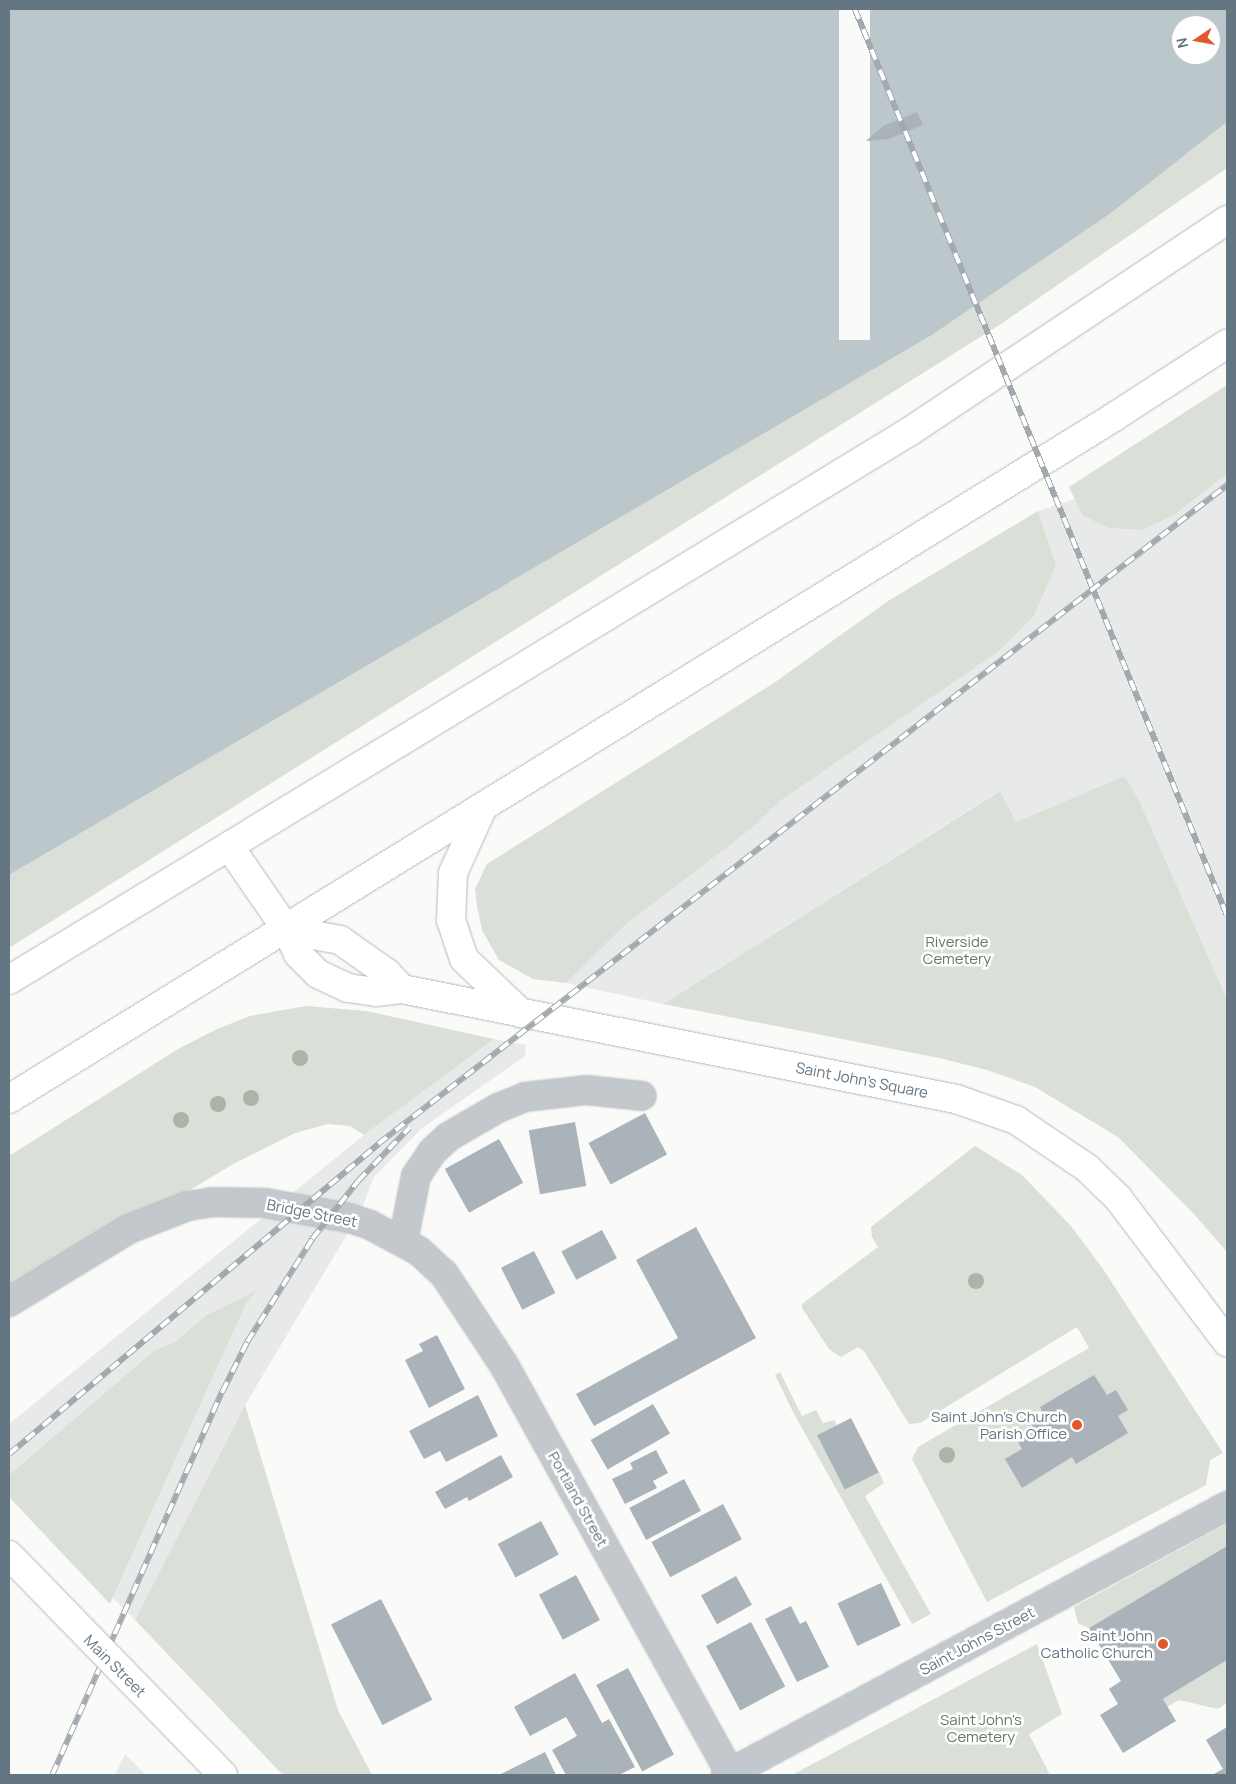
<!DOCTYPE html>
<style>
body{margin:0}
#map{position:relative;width:1236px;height:1784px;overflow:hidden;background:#fafaf8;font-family:Manrope,sans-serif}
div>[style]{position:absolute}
.built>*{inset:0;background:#e8e9e9}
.green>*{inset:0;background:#dadfd7}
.water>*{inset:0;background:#bbc7cb}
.pier>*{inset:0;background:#fafaf8;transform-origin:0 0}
.building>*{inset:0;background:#aab3b9;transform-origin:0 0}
.roads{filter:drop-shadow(0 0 1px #b4b9bd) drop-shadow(0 0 1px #b4b9bd)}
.street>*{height:28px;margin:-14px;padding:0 14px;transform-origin:14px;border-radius:14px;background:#c3c8cc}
.highway>*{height:28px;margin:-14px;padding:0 14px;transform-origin:14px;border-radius:14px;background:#fff}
.rail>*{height:5.5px;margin-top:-2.75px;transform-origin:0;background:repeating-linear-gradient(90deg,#fff 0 11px,#a2aab0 0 22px);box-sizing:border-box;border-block:1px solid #a2aab0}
.bridges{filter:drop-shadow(0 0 1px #b4b9bd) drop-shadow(0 0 1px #b4b9bd)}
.highway-bridge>*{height:28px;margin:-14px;padding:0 14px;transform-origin:14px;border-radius:14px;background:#fff}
.trees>*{width:16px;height:16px;margin:-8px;border-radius:50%;background:#aab4a7}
.dots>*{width:14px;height:14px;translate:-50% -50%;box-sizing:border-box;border:2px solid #fff;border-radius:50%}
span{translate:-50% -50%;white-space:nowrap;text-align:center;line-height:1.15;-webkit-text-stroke:5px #fff;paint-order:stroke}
.park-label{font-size:15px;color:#687a64}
.street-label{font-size:15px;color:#657683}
.poi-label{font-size:15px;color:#657683}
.right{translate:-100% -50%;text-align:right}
.frame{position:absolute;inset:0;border:10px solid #657683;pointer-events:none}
.north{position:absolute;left:1171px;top:15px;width:50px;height:50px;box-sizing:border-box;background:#fff;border:1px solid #c1c8cd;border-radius:50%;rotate:258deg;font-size:14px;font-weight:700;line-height:20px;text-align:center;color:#657683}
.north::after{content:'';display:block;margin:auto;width:18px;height:22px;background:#e4572e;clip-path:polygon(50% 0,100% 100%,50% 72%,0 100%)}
</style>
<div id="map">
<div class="built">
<i style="clip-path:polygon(1227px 474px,1227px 999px,1138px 798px,1124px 776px,1016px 822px,999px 791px,663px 1004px,566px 983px,624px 926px,752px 828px,780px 801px,998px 652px,1034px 616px,1056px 565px,1038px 511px,1075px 499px,1082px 515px,1108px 528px,1142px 530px,1174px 515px)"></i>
<i style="clip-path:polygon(494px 1039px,526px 1045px,525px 1056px,421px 1129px,374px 1177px,360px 1213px,245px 1405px,135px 1620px,113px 1598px,246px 1304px,255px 1292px,205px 1316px,175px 1342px,155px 1350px,9px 1475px,9px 1424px,364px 1135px)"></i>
<i style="clip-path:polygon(125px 1754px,146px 1775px,115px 1775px)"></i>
</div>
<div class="green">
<i style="clip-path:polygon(1227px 122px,1227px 168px,1001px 324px,9px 948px,9px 875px,932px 335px,1111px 213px)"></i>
<i style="clip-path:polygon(1227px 385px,1227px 474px,1174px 515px,1142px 530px,1108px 528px,1082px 515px,1069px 487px)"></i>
<i style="clip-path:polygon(1038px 511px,1056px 565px,1034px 616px,998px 652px,780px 801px,752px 828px,624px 926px,566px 983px,533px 979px,499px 960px,482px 930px,477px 906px,475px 889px,487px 864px,774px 683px,888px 601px)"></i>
<i style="clip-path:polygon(1124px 776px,1138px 798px,1227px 999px,1227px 1252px,1193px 1213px,1118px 1137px,1035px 1087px,987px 1070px,939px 1058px,663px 1004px,1000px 791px,1016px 822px)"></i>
<i style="clip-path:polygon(306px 1006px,366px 1011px,494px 1039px,364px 1135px,350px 1126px,328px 1124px,295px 1133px,235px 1163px,150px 1214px,9px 1287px,9px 1156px,178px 1049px,217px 1029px,250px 1016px)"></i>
<i style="clip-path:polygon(975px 1146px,1022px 1175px,1071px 1226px,1103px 1269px,1223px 1453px,1210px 1460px,1206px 1485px,987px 1602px,912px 1459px,918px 1447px,1089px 1348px,1077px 1327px,920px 1423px,909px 1424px,864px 1351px,858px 1347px,841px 1357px,829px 1349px,802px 1308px,802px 1304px,878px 1247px,872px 1237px,871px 1227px)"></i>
<i style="clip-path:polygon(256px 1291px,246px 1304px,110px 1604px,9px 1497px,9px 1475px,155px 1350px,175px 1342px,205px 1316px)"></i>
<i style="clip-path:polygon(780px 1372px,802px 1416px,816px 1410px,823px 1423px,834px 1420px,837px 1425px,817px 1436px,879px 1472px,884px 1483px,865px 1496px,931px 1614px,912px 1624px,794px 1414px,775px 1375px)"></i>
<i style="clip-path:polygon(245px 1405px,338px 1710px,372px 1775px,283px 1775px,135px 1620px)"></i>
<i style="clip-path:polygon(1227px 1524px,1227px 1546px,1089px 1628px,1078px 1623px,1074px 1607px)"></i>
<i style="clip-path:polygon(1037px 1644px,1062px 1714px,1029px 1734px,1050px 1775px,792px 1775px)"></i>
<i style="clip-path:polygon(1227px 1660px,1227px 1703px,1218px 1709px,1179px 1700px,1167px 1707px,1163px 1699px)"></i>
</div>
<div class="water">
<i style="clip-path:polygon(evenodd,9px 9px,1227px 9px,1227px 122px,1111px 213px,932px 335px,9px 875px,9px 9px,1181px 25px,1211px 25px,1211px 55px,1181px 55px,1181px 25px)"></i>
</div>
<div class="pier">
<i style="left:839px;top:9px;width:31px;height:331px"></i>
</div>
<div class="building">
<i style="clip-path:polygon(917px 112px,923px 125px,889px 139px,866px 141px,883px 126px)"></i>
<i style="left:645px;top:1113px;width:47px;height:64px;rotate:62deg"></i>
<i style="left:575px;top:1122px;width:65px;height:47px;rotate:80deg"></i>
<i style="left:499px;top:1139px;width:50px;height:62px;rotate:61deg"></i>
<i style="clip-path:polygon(696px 1227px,756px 1338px,594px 1426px,576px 1394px,678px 1338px,636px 1260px)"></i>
<i style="left:602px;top:1230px;width:32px;height:46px;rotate:62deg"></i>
<i style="left:534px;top:1251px;width:47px;height:37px;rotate:63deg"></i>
<i style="clip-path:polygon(437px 1335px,465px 1389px,429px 1408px,405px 1360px,423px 1351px,419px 1344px)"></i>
<i style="clip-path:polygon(1094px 1375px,1107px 1395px,1116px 1390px,1128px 1410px,1118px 1416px,1128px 1433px,1076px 1464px,1072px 1457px,1022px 1488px,1005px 1459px,1022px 1449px,1018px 1442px,1036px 1432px,1028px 1419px,1042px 1411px,1040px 1407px)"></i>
<i style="clip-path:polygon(478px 1395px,498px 1436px,446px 1462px,440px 1451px,424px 1459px,409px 1431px)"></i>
<i style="left:653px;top:1404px;width:34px;height:72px;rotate:60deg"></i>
<i style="left:851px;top:1418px;width:61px;height:38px;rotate:63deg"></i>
<i style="clip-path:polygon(656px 1450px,668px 1473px,653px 1481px,657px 1488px,625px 1504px,612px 1479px,633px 1469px,630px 1463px)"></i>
<i style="clip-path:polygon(501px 1455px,513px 1477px,469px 1501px,467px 1497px,445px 1509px,435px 1492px)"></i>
<i style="left:684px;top:1479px;width:36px;height:62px;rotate:62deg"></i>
<i style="left:723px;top:1504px;width:40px;height:81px;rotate:62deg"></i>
<i style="left:541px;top:1521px;width:38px;height:49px;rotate:62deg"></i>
<i style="clip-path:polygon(1227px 1546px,1227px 1660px,1163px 1699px,1176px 1721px,1123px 1753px,1100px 1715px,1118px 1704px,1109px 1689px,1121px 1681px,1089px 1628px)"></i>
<i style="left:576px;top:1575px;width:51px;height:42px;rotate:62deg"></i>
<i style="left:736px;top:1576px;width:33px;height:40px;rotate:61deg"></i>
<i style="left:881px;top:1583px;width:47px;height:48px;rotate:65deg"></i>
<i style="left:381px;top:1599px;width:113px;height:56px;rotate:63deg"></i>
<i style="clip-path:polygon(791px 1606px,800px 1624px,806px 1621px,829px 1667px,797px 1682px,765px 1619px)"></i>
<i style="left:751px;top:1622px;width:73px;height:51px;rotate:62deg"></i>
<i style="left:628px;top:1668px;width:98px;height:36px;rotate:62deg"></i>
<i style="clip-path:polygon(575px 1673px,602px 1723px,609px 1719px,635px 1767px,619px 1775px,566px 1775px,552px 1750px,577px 1736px,566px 1717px,530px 1736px,514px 1707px)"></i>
<i style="clip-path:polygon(1227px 1727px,1227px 1775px,1212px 1775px,1223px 1769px,1206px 1740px)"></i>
<i style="clip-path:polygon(545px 1752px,556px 1775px,499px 1775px)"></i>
</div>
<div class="roads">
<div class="street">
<i style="left:403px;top:1242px;width:67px;rotate:-78.9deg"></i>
<i style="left:416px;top:1176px;width:29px;rotate:-56deg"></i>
<i style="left:432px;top:1152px;width:22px;rotate:-43deg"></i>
<i style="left:448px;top:1137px;width:58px;rotate:-30.1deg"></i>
<i style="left:498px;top:1108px;width:29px;rotate:-22deg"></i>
<i style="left:525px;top:1097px;width:61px;rotate:-6.5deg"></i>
<i style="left:586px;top:1090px;width:56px;rotate:6.1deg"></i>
<i style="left:9px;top:1302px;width:140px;rotate:-31.3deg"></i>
<i style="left:129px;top:1229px;width:63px;rotate:-21.3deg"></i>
<i style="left:188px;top:1206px;width:25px;rotate:-9deg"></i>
<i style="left:213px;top:1202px;width:52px;rotate:1.1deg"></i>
<i style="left:265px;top:1203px;width:85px;rotate:10.1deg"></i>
<i style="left:349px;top:1218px;width:22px;rotate:18deg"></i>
<i style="left:370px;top:1225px;width:55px;rotate:28deg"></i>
<i style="left:419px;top:1251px;width:34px;rotate:43deg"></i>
<i style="left:444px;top:1274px;width:109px;rotate:56.6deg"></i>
<i style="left:504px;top:1365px;width:466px;rotate:61deg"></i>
<i style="left:726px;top:1775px;width:569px;rotate:-28.23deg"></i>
</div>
<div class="highway">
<i style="left:482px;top:809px;width:70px;rotate:114.4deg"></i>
<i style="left:453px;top:873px;width:47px;rotate:92.4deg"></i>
<i style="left:451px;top:920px;width:41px;rotate:71.6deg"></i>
<i style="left:464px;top:959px;width:79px;rotate:43.5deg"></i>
<i style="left:229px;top:846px;width:102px;rotate:55.4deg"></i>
<i style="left:287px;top:930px;width:26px;rotate:65deg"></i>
<i style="left:298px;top:954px;width:28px;rotate:45deg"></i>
<i style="left:318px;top:974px;width:33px;rotate:25deg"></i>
<i style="left:348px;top:988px;width:27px;rotate:8deg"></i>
<i style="left:375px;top:992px;width:27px;rotate:-6deg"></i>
<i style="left:402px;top:989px;width:565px;rotate:11.23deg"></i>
<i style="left:956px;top:1099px;width:64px;rotate:19.3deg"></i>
<i style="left:1016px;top:1120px;width:86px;rotate:34.1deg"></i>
<i style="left:1087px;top:1168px;width:43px;rotate:44.1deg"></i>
<i style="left:1118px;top:1198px;width:181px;rotate:52.9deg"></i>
<i style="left:287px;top:930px;width:54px;rotate:10.7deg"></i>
<i style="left:340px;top:940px;width:57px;rotate:35.1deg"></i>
<i style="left:387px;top:973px;width:22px;rotate:47deg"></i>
<i style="left:9px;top:980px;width:1054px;rotate:-31.34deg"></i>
<i style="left:909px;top:432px;width:382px;rotate:-33.7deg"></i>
<i style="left:9px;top:1099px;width:1299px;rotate:-31.68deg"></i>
<i style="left:1114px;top:417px;width:135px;rotate:-32.9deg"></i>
</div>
</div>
<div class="rail">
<i style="left:855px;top:9px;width:979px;rotate:67.68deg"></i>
<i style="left:9px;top:1454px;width:482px;rotate:-40deg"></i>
<i style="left:378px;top:1144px;width:1075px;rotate:-37.82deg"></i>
<i style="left:52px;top:1775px;width:419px;rotate:-66.1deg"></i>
<i style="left:222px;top:1392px;width:56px;rotate:-63.4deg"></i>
<i style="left:247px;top:1342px;width:122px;rotate:-57.7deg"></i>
<i style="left:312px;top:1239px;width:74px;rotate:-51.6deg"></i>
<i style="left:358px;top:1181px;width:74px;rotate:-46.1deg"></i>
</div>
<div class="bridges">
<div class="highway-bridge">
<i style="left:9px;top:1555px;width:307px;rotate:45.8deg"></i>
</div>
</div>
<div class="trees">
<i style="left:300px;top:1058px"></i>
<i style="left:251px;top:1098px"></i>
<i style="left:218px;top:1104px"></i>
<i style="left:181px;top:1120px"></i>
<i style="left:976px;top:1281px"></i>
<i style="left:947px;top:1455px"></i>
</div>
<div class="dots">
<i style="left:1077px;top:1425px;background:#e4572e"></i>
<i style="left:1163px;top:1644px;background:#e4572e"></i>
</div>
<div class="park-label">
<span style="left:957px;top:950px">Riverside<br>Cemetery</span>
<span style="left:981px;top:1728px">Saint John's<br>Cemetery</span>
</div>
<div class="street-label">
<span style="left:862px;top:1080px;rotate:11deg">Saint John's Square</span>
<span style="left:312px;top:1213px;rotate:11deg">Bridge Street</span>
<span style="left:578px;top:1499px;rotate:61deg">Portland Street</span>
<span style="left:977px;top:1641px;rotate:-28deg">Saint Johns Street</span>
<span style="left:115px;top:1666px;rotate:45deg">Main Street</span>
</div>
<div class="poi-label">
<span class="right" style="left:1067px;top:1425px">Saint John's Church<br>Parish Office</span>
<span class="right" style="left:1153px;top:1644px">Saint John<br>Catholic Church</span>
</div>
<div class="frame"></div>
<div class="north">N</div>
</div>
